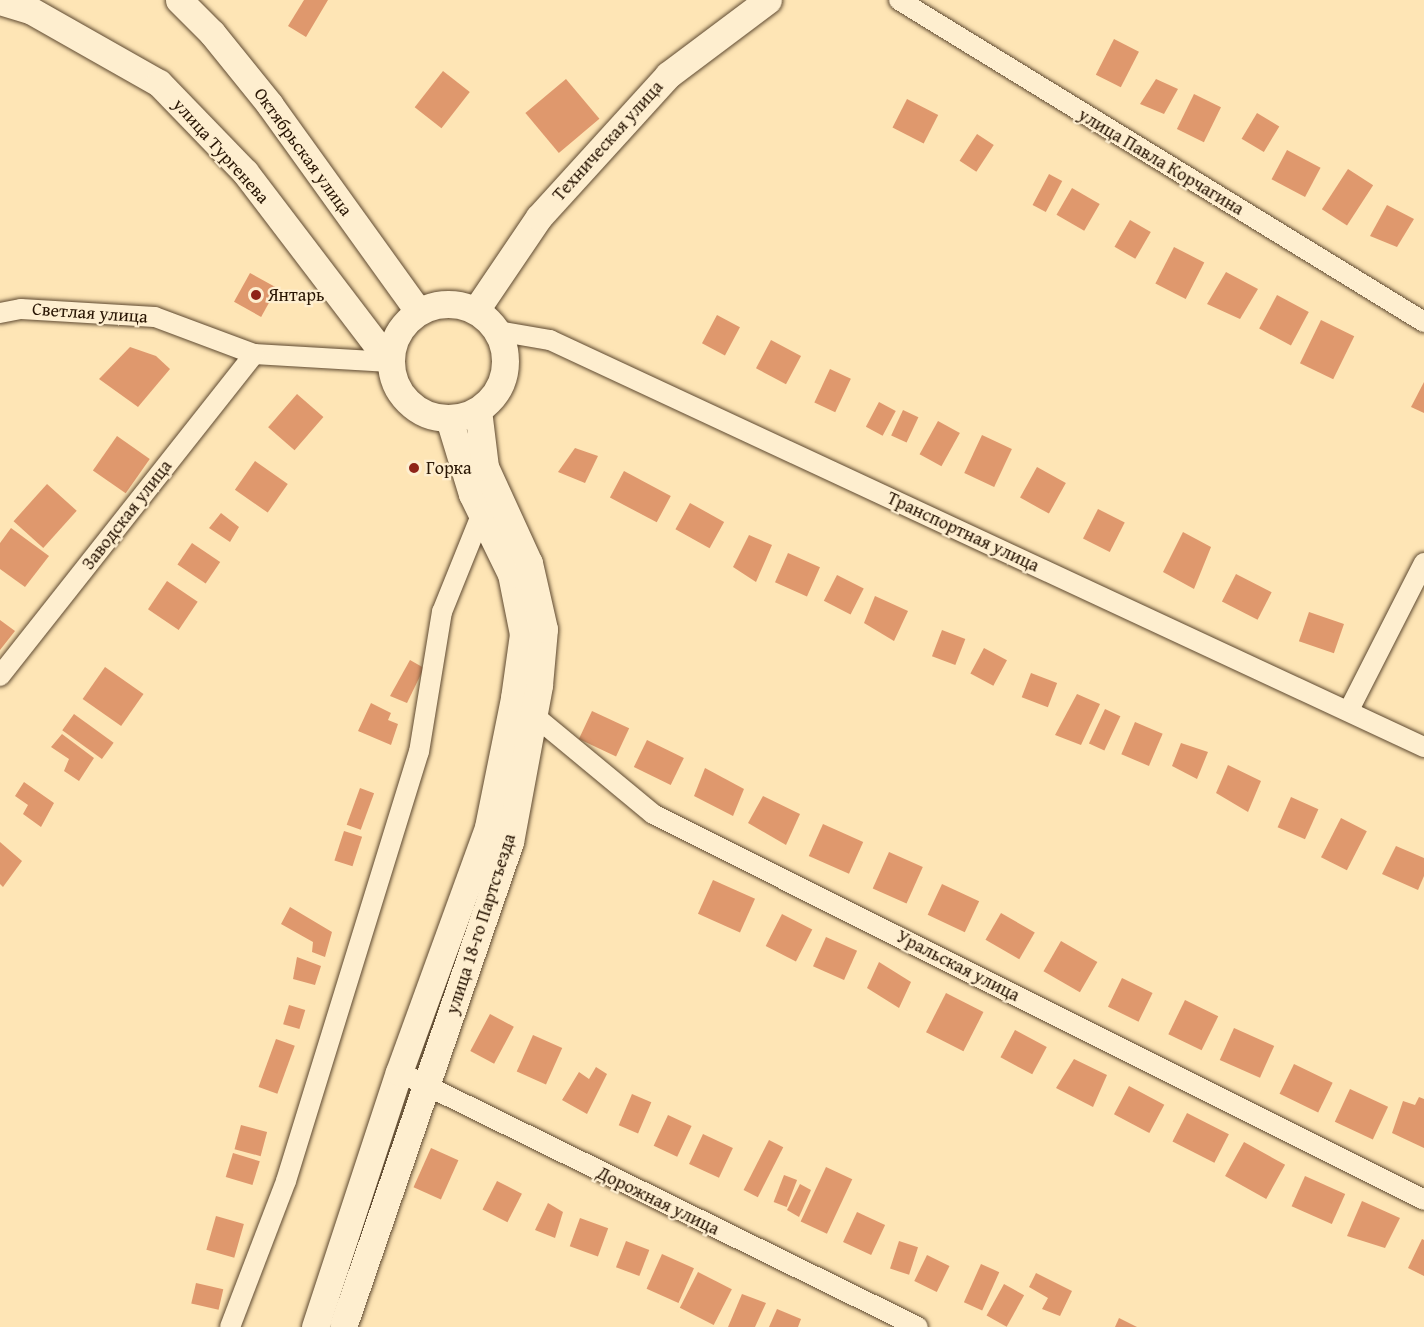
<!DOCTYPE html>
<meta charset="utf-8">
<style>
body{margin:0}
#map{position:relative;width:1424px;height:1327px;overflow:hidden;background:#fee5b5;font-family:"Gentium Book Plus",serif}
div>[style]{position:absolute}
.building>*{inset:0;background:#df986d;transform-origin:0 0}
.roads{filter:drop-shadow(0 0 2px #5e4930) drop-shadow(0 0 2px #5e4930)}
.minor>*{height:20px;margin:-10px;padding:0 10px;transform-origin:10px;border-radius:10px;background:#feeecf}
.secondary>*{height:27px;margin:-13.5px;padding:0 13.5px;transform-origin:13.5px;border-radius:13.5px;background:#feeecf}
.secondary>.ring{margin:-13.5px;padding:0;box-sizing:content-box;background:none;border:27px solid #feeecf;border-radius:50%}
.dots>*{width:16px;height:16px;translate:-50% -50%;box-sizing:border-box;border:3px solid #feeecf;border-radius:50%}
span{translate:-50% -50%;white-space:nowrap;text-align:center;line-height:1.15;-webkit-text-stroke:4.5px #feeecf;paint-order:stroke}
.street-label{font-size:18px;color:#281503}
.poi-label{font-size:18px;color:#281503}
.left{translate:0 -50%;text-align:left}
</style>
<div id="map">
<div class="building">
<i style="clip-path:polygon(304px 0,328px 0,306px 37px,288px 26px)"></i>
<i style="left:1114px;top:39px;width:28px;height:40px;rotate:27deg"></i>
<i style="left:443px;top:71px;width:34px;height:46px;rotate:38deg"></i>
<i style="left:566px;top:79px;width:52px;height:53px;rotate:50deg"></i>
<i style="clip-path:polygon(1156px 79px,1178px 89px,1164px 114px,1140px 104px)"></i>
<i style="left:1194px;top:94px;width:30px;height:39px;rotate:26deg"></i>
<i style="left:907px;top:99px;width:35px;height:32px;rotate:27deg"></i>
<i style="left:1257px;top:113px;width:26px;height:30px;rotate:31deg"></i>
<i style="left:977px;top:134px;width:20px;height:32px;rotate:33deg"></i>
<i style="left:1287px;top:150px;width:38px;height:33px;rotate:28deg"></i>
<i style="left:1348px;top:169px;width:30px;height:48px;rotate:33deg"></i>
<i style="left:1049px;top:174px;width:15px;height:35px;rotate:28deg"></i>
<i style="left:1072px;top:188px;width:32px;height:31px;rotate:30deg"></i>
<i style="clip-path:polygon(1387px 205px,1414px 219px,1397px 247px,1370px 236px)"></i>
<i style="left:1130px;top:220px;width:24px;height:31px;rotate:30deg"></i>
<i style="left:1174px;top:247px;width:34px;height:41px;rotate:27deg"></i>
<i style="clip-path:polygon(1226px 272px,1258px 289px,1240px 319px,1207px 304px)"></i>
<i style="left:250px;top:273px;width:31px;height:33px;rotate:29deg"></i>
<i style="left:1277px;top:295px;width:36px;height:38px;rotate:28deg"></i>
<i style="left:717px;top:315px;width:26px;height:32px;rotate:28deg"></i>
<i style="left:1321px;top:320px;width:37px;height:48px;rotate:26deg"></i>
<i style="left:771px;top:340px;width:34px;height:32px;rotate:28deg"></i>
<i style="clip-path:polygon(130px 347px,156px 356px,170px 369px,138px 407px,99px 379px)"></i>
<i style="left:830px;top:369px;width:23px;height:37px;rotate:25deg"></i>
<i style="clip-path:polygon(1424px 382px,1424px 413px,1411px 407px)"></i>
<i style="left:297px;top:394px;width:35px;height:44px;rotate:41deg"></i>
<i style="left:879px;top:402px;width:19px;height:28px;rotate:28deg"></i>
<i style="left:903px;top:410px;width:17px;height:28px;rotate:25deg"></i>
<i style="left:938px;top:421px;width:25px;height:38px;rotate:29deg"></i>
<i style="left:982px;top:435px;width:33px;height:42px;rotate:25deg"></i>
<i style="left:117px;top:436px;width:40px;height:42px;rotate:35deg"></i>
<i style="clip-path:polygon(575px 448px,598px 456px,585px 483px,558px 472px)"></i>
<i style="left:255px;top:461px;width:40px;height:35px;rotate:35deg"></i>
<i style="left:1037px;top:467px;width:33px;height:35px;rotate:29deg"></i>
<i style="left:624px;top:471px;width:53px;height:30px;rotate:28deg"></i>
<i style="left:47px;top:484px;width:40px;height:50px;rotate:42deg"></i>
<i style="left:690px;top:503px;width:39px;height:30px;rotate:29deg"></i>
<i style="left:1098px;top:509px;width:30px;height:33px;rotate:27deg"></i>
<i style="clip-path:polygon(221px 513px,239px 527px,230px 542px,209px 528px)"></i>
<i style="clip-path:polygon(11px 528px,49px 556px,25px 587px,0 569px,0 543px)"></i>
<i style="clip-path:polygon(1183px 532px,1211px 547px,1194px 589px,1163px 572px)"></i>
<i style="clip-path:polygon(749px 535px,772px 545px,756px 582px,733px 567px)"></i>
<i style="left:192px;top:543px;width:34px;height:26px;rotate:34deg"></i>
<i style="left:788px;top:553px;width:35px;height:32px;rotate:24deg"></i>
<i style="left:1236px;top:574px;width:40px;height:31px;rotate:27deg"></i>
<i style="left:837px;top:575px;width:30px;height:29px;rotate:27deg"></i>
<i style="left:167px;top:581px;width:37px;height:34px;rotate:34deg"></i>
<i style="clip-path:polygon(875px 596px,908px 611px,894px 641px,864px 623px)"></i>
<i style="left:1309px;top:612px;width:37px;height:31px;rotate:19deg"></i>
<i style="clip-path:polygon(0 620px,15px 631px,0 650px)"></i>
<i style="left:942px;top:630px;width:25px;height:28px;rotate:21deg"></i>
<i style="left:984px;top:648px;width:26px;height:29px;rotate:28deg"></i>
<i style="clip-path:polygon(410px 660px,424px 668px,407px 703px,390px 696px)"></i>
<i style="left:105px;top:667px;width:47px;height:39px;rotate:35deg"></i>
<i style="left:1031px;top:673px;width:28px;height:26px;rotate:21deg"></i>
<i style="clip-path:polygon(1077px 694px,1100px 704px,1081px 745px,1055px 735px)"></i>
<i style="clip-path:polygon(371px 703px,391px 713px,388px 720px,398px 724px,391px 745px,358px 731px)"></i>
<i style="left:1105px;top:709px;width:17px;height:38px;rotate:25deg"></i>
<i style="left:592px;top:711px;width:41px;height:31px;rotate:25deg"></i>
<i style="left:74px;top:714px;width:49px;height:20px;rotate:36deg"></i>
<i style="left:1135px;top:722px;width:30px;height:35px;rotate:23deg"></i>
<i style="clip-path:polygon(62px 734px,94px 758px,79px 781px,64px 771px,69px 759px,51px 747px)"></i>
<i style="left:647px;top:740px;width:41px;height:30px;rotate:26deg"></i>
<i style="clip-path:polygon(1181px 743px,1208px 752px,1197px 779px,1172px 766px)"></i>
<i style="clip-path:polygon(1228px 765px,1261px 781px,1248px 812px,1216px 793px)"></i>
<i style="clip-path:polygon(705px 768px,744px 789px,733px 816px,694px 796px)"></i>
<i style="clip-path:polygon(24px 782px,54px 803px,41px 827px,23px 814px,28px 805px,15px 796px)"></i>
<i style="left:360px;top:788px;width:15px;height:39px;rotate:20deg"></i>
<i style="clip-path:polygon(763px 796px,800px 814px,786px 845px,748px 823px)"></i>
<i style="left:1291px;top:797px;width:30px;height:33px;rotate:24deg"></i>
<i style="left:1341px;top:818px;width:29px;height:44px;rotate:27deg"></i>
<i style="left:823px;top:824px;width:44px;height:35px;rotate:24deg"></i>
<i style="left:344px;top:831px;width:19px;height:31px;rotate:18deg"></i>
<i style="clip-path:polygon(0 842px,22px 861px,3px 887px,0 884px)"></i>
<i style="clip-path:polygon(1396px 846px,1424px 858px,1424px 876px,1418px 890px,1382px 874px)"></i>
<i style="left:889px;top:852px;width:37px;height:40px;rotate:24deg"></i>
<i style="left:713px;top:880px;width:46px;height:37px;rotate:24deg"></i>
<i style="left:942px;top:884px;width:41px;height:34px;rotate:25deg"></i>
<i style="clip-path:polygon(290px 907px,332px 932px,325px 957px,312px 952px,313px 942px,281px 924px)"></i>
<i style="left:1001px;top:913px;width:39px;height:31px;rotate:30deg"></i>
<i style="left:782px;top:914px;width:34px;height:36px;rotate:27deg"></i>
<i style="left:826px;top:937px;width:34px;height:32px;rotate:24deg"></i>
<i style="left:1061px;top:941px;width:42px;height:35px;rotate:30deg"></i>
<i style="clip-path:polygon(297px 957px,321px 966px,315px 985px,293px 979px)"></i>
<i style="clip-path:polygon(879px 962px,911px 982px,899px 1008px,867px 988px)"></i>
<i style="left:1122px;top:978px;width:34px;height:32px;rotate:26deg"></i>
<i style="left:946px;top:993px;width:42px;height:44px;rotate:27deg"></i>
<i style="left:1185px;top:1000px;width:37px;height:38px;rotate:26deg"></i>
<i style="left:289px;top:1005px;width:17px;height:20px;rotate:17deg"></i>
<i style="left:490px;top:1014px;width:27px;height:42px;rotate:28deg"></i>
<i style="left:1234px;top:1028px;width:44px;height:35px;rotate:24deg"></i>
<i style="left:1015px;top:1030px;width:36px;height:31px;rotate:28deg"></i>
<i style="left:533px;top:1035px;width:32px;height:40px;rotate:24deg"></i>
<i style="left:276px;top:1039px;width:20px;height:51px;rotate:20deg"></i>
<i style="clip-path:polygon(1074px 1059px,1107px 1075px,1093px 1107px,1056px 1088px)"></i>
<i style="left:1294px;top:1064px;width:43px;height:33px;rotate:26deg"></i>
<i style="clip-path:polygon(596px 1067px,607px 1074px,587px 1114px,562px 1100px,579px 1072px,589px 1079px)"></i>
<i style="left:1129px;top:1086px;width:40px;height:32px;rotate:28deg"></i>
<i style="left:1350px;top:1089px;width:42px;height:36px;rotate:25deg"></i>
<i style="left:632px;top:1094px;width:21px;height:34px;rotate:23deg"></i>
<i style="clip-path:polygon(1419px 1097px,1424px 1099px,1424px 1148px,1392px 1133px,1403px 1101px,1415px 1105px)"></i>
<i style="left:1187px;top:1113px;width:47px;height:32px;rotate:27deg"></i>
<i style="left:668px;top:1115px;width:26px;height:34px;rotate:25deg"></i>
<i style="left:241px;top:1125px;width:27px;height:25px;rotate:15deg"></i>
<i style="left:703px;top:1134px;width:33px;height:33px;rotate:25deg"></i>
<i style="left:769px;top:1140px;width:16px;height:56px;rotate:27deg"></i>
<i style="left:1244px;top:1142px;width:47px;height:39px;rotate:29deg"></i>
<i style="left:431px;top:1148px;width:30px;height:43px;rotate:24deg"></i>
<i style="left:233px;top:1153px;width:28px;height:25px;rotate:17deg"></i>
<i style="left:826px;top:1167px;width:29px;height:60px;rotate:25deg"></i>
<i style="left:784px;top:1175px;width:14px;height:29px;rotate:21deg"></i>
<i style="left:1305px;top:1176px;width:44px;height:33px;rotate:24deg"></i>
<i style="left:497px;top:1181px;width:28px;height:32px;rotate:27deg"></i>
<i style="clip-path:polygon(800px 1184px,811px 1190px,799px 1217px,787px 1210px)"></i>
<i style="clip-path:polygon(1362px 1201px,1400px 1218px,1385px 1248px,1347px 1236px)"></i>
<i style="clip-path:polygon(548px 1203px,563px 1212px,555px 1238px,535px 1230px)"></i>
<i style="left:857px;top:1212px;width:31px;height:33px;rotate:25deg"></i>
<i style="left:216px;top:1216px;width:29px;height:35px;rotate:16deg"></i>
<i style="left:580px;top:1218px;width:30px;height:30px;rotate:20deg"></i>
<i style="clip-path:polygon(1422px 1239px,1424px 1240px,1424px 1276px,1408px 1268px)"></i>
<i style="left:626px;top:1241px;width:25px;height:28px;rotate:21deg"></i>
<i style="left:899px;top:1241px;width:20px;height:29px;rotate:18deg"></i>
<i style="left:662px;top:1254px;width:35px;height:38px;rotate:24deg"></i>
<i style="left:927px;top:1255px;width:25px;height:29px;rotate:26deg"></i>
<i style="left:981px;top:1264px;width:20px;height:42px;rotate:24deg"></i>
<i style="left:698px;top:1272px;width:38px;height:40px;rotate:27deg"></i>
<i style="clip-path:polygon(1036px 1273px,1072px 1291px,1060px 1316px,1042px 1309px,1048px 1298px,1029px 1287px)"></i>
<i style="left:196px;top:1283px;width:28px;height:21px;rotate:13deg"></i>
<i style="left:1004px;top:1284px;width:23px;height:36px;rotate:29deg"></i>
<i style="clip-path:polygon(742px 1294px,766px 1303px,755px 1327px,728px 1327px)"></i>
<i style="clip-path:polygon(777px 1309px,801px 1319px,798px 1327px,769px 1327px)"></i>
<i style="clip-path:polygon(1119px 1318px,1137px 1327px,1115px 1327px)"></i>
</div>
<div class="roads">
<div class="minor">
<i style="left:899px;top:0;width:616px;rotate:31.52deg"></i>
<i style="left:0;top:313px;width:21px;rotate:-11deg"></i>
<i style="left:21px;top:309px;width:134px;rotate:3.4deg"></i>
<i style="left:155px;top:317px;width:106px;rotate:20.5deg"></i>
<i style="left:254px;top:354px;width:136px;rotate:3.4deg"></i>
<i style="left:498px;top:331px;width:53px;rotate:9.8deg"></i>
<i style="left:550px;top:340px;width:964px;rotate:24.97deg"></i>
<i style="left:0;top:676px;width:410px;rotate:-51.7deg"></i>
<i style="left:525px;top:708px;width:166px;rotate:39.6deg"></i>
<i style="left:653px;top:814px;width:862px;rotate:26.59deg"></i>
<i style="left:1349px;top:710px;width:165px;rotate:-63deg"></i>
<i style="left:399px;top:1072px;width:578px;rotate:26.17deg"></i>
<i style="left:230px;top:1327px;width:156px;rotate:-69deg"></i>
<i style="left:286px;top:1181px;width:449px;rotate:-72.8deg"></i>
<i style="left:419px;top:752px;width:142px;rotate:-80.7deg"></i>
<i style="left:442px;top:612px;width:107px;rotate:-68deg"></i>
</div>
<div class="secondary">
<i style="left:179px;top:0;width:47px;rotate:45deg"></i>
<i style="left:212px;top:33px;width:92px;rotate:51.1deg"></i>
<i style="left:270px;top:105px;width:254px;rotate:54.3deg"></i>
<i style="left:0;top:1px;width:31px;rotate:17deg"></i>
<i style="left:30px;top:10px;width:148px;rotate:29.5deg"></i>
<i style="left:159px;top:83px;width:124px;rotate:46deg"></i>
<i style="left:245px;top:172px;width:239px;rotate:52.7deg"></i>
<i class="ring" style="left:391px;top:304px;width:87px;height:87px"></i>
<i style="left:476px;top:310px;width:112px;rotate:-55.9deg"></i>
<i style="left:539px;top:217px;width:192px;rotate:-47.7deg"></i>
<i style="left:668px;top:75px;width:125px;rotate:-36.9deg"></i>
<i style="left:315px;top:1327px;width:268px;rotate:-71.8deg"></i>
<i style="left:399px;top:1072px;width:261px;rotate:-70deg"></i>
<i style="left:488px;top:827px;width:132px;rotate:-78.6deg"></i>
<i style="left:514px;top:698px;width:65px;rotate:-82deg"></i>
<i style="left:523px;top:634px;width:61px;rotate:-101.3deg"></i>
<i style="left:511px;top:574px;width:89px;rotate:-116deg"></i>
<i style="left:472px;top:494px;width:78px;rotate:-107deg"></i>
<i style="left:343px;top:1327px;width:513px;rotate:-71deg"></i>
<i style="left:510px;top:842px;width:160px;rotate:-79.5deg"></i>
<i style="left:539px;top:685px;width:56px;rotate:-84.9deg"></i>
<i style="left:544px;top:629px;width:68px;rotate:-102.8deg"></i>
<i style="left:529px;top:563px;width:106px;rotate:-114.6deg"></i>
<i style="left:485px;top:467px;width:57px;rotate:-97deg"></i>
</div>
</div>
<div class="dots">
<i style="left:256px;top:295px;background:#8f2418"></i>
<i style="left:414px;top:468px;background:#8f2418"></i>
</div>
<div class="street-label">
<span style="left:608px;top:141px;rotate:-48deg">Техническая улица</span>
<span style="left:221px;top:151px;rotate:48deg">улица Тургенева</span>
<span style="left:303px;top:152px;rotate:54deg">Октябрьская улица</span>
<span style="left:1161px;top:162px;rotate:31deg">улица Павла Корчагина</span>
<span style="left:90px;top:313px;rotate:4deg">Светлая улица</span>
<span style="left:127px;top:515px;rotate:-52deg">Заводская улица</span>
<span style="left:963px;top:532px;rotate:25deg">Транспортная улица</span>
<span style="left:481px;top:924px;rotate:-72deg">улица 18-го Партсъезда</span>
<span style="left:958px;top:966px;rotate:27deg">Уральская улица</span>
<span style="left:658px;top:1201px;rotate:26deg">Дорожная улица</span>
</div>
<div class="poi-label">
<span class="left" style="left:268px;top:295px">Янтарь</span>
<span class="left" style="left:426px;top:468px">Горка</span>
</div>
</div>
